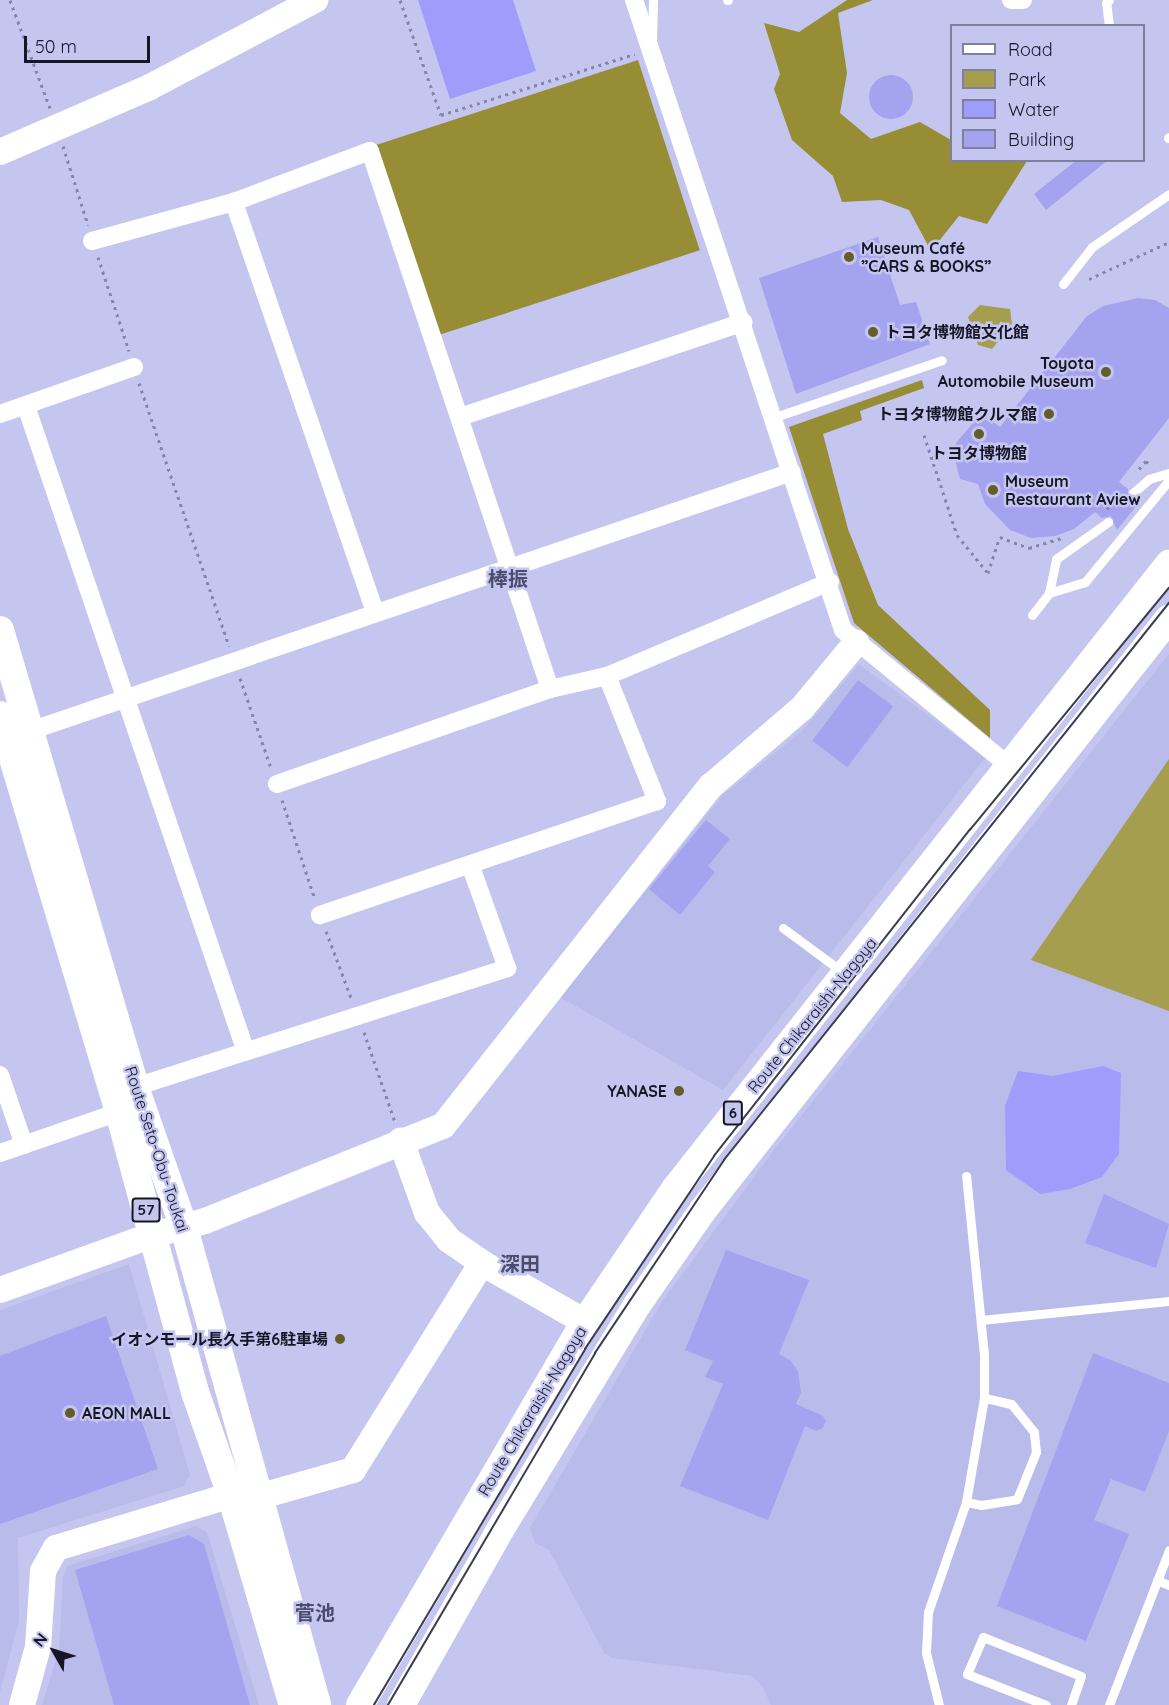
<!DOCTYPE html>
<meta charset="utf-8">
<style>
body{margin:0}
#map{position:relative;width:1169px;height:1705px;overflow:hidden;background:#c5c6f0;font-family:Quicksand,"Noto Sans JP",sans-serif}
div>[style]{position:absolute}
.built>*{inset:0;background:#b9bbeb}
.green>*{inset:0;background:#a69e4f}
.forest>*{inset:0;background:#968d35;transform-origin:0 0}
.water>*{inset:0;background:#9f9dfc}
.building>*{inset:0;background:#a3a3ef;transform-origin:0 0}
.round{border-radius:50%}
.path>*{height:3px;margin-top:-1.5px;transform-origin:0;background:repeating-linear-gradient(90deg,#8687a7 0 3px,transparent 0 7.5px)}
.lane>*{height:9px;margin:-4.5px;padding:0 4.5px;transform-origin:4.5px;border-radius:4.5px;background:#fff}
.street>*{height:18px;margin:-9px;padding:0 9px;transform-origin:9px;border-radius:9px;background:#fff}
.secondary>*{height:26px;margin:-13px;padding:0 13px;transform-origin:13px;border-radius:13px;background:#fff}
.primary>*{height:28px;margin:-14px;padding:0 14px;transform-origin:14px;border-radius:14px;background:#fff}
.tram>*{height:1.5px;margin:-0.75px;padding:0 0.75px;transform-origin:0.75px;border-radius:0.75px;background:#3d3d52}
.dots>*{width:16px;height:16px;translate:-50% -50%;box-sizing:border-box;border:3px solid #c5c6f0;border-radius:50%}
span{translate:-50% -50%;white-space:nowrap;text-align:center;line-height:1.15;-webkit-text-stroke:5px #c5c6f0;paint-order:stroke}
.shield-label span{padding:2px 4px;background:#c5c6f0;border:2px solid;border-radius:4px;-webkit-text-stroke-width:0}
.shield-label{font-size:15px;color:#161625;font-weight:700}
.poi-label{font-size:16px;color:#161625;font-weight:700}
.left{translate:0 -50%;text-align:left}
.right{translate:-100% -50%;text-align:right}
.street-label{font-size:16px;color:#161625}
.quarter-label{font-size:20px;color:#4b4b6e;font-weight:700}
.legend{position:absolute;left:950px;top:24px;width:195px;height:138px;box-sizing:border-box;background:#c5c6f0;border:2px solid #7f809f;margin:0;padding:8px 10px;list-style:none;font-size:18px;color:#161625}
.legend li{display:flex;align-items:center;gap:12px;height:30px}
.legend b{width:30px;border:2px solid #7f809f}
.north{position:absolute;left:24px;top:1621px;width:60px;height:60px;-webkit-text-stroke:4px #c5c6f0;paint-order:stroke;rotate:309deg;font-size:16px;font-weight:700;line-height:24px;text-align:center;color:#161625}
.north::after{content:'';display:block;margin:auto;width:21px;height:27px;background:#161625;clip-path:polygon(50% 0,100% 100%,50% 72%,0 100%)}
.scale{position:absolute;left:24px;top:36px;width:126px;height:27px;box-sizing:border-box;border:3px solid #161625;border-top:0;padding-left:8px;font-size:18px;line-height:21px;white-space:nowrap;color:#161625;-webkit-text-stroke:4px #c5c6f0;paint-order:stroke}
</style>
<div id="map">
<div class="built">
<i style="clip-path:polygon(1169px 654px,1169px 1705px,771px 1705px,762px 1686px,752px 1676px,612px 1658px,604px 1653px,549px 1550px,535px 1543px,530px 1528px,663px 1300px,774px 1150px)"></i>
<i style="clip-path:polygon(859px 664px,985px 758px,723px 1090px,560px 997px,724px 794px,802px 731px)"></i>
<i style="clip-path:polygon(129px 1264px,190px 1475px,184px 1486px,18px 1538px,19px 1621px,0 1692px,0 1310px)"></i>
<i style="clip-path:polygon(196px 1526px,207px 1532px,259px 1705px,42px 1705px,59px 1650px,63px 1578px,67px 1566px)"></i>
</div>
<div class="green">
<i style="clip-path:polygon(980px 305px,1010px 309px,1012px 324px,992px 349px,978px 345px,968px 317px)"></i>
<i style="clip-path:polygon(1169px 759px,1169px 1011px,1031px 960px)"></i>
</div>
<div class="forest">
<i style="clip-path:polygon(847px 0,873px 0,838px 13px,847px 73px,840px 113px,871px 139px,920px 122px,951px 140px,952px 160px,1027px 161px,987px 224px,959px 216px,931px 251px,909px 210px,881px 200px,842px 202px,833px 176px,792px 140px,774px 89px,780px 74px,764px 23px,799px 32px)"></i>
<i style="left:638px;top:60px;width:200px;height:277px;rotate:72deg"></i>
<i style="clip-path:polygon(922px 380px,924px 388px,860px 411px,862px 420px,823px 434px,848px 529px,878px 605px,990px 710px,990px 738px,854px 623px,789px 427px)"></i>
</div>
<div class="water">
<i style="clip-path:polygon(418px 0,513px 0,536px 71px,450px 99px)"></i>
<i style="clip-path:polygon(1103px 1066px,1121px 1073px,1119px 1154px,1102px 1177px,1070px 1189px,1040px 1194px,1006px 1170px,1005px 1106px,1018px 1071px,1053px 1076px)"></i>
</div>
<div class="building">
<i class="round" style="left:869px;top:75px;width:44px;height:44px"></i>
<i style="clip-path:polygon(1077px 160px,1108px 160px,1046px 210px,1034px 194px)"></i>
<i style="clip-path:polygon(878px 237px,900px 305px,916px 302px,930px 344px,796px 394px,759px 278px)"></i>
<i style="clip-path:polygon(1138px 298px,1155px 300px,1169px 308px,1169px 418px,1119px 482px,1128px 489px,1128px 498px,1141px 500px,1117px 530px,1111px 516px,1102px 518px,1095px 512px,1074px 529px,1055px 536px,1031px 538px,1010px 530px,985px 504px,978px 484px,960px 479px,952px 448px,981px 413px,1000px 427px,1087px 316px,1103px 306px)"></i>
<i style="left:858px;top:680px;width:44px;height:76px;rotate:37deg"></i>
<i style="clip-path:polygon(706px 820px,730px 839px,708px 866px,715px 872px,680px 915px,649px 889px)"></i>
<i style="clip-path:polygon(1104px 1194px,1169px 1224px,1156px 1268px,1085px 1243px)"></i>
<i style="clip-path:polygon(726px 1250px,809px 1280px,779px 1354px,791px 1361px,798px 1372px,801px 1392px,796px 1404px,823px 1416px,826px 1421px,823px 1428px,816px 1431px,805px 1426px,768px 1520px,680px 1486px,723px 1384px,705px 1377px,713px 1361px,685px 1350px)"></i>
<i style="clip-path:polygon(106px 1316px,158px 1469px,0 1524px,0 1356px)"></i>
<i style="clip-path:polygon(1093px 1353px,1169px 1383px,1169px 1431px,1145px 1492px,1111px 1479px,1094px 1520px,1129px 1534px,1086px 1641px,997px 1606px)"></i>
<i style="clip-path:polygon(189px 1535px,204px 1544px,250px 1705px,114px 1705px,75px 1570px)"></i>
</div>
<div class="path">
<i style="left:10px;top:0;width:115px;rotate:69.7deg"></i>
<i style="left:400px;top:0;width:122px;rotate:70.4deg"></i>
<i style="left:441px;top:115px;width:203px;rotate:-17.5deg"></i>
<i style="left:63px;top:146px;width:83px;rotate:72.4deg"></i>
<i style="left:98px;top:257px;width:99px;rotate:71.7deg"></i>
<i style="left:1089px;top:279px;width:88px;rotate:-24.8deg"></i>
<i style="left:139px;top:383px;width:278px;rotate:71.1deg"></i>
<i style="left:924px;top:435px;width:105px;rotate:71.7deg"></i>
<i style="left:957px;top:535px;width:49px;rotate:50.8deg"></i>
<i style="left:988px;top:573px;width:38px;rotate:-72deg"></i>
<i style="left:1000px;top:537px;width:31px;rotate:21deg"></i>
<i style="left:1029px;top:548px;width:34px;rotate:-17deg"></i>
<i style="left:1139px;top:469px;width:11px;rotate:-49deg"></i>
<i style="left:1146px;top:461px;width:6px;rotate:45deg"></i>
<i style="left:1107px;top:509px;width:20px;rotate:-53deg"></i>
<i style="left:240px;top:678px;width:95px;rotate:71deg"></i>
<i style="left:282px;top:800px;width:104px;rotate:71.6deg"></i>
<i style="left:326px;top:931px;width:74px;rotate:69.4deg"></i>
<i style="left:364px;top:1032px;width:95px;rotate:71deg"></i>
</div>
<div class="lane">
<i style="left:727px;top:0;width:1px"></i>
<i style="left:1109px;top:26px;width:23px;rotate:-97deg"></i>
<i style="left:1106px;top:3px;width:4px;rotate:-45deg"></i>
<i style="left:652px;top:42px;width:42px;rotate:-88.6deg"></i>
<i style="left:1168px;top:138px;width:1px;rotate:-45deg"></i>
<i style="left:1063px;top:284px;width:47px;rotate:-51.9deg"></i>
<i style="left:1092px;top:247px;width:93px;rotate:-34.5deg"></i>
<i style="left:775px;top:417px;width:176px;rotate:-18.8deg"></i>
<i style="left:1133px;top:493px;width:21px;rotate:-41deg"></i>
<i style="left:1149px;top:479px;width:21px;rotate:-17deg"></i>
<i style="left:1049px;top:593px;width:35px;rotate:-78deg"></i>
<i style="left:1056px;top:559px;width:64px;rotate:-35.4deg"></i>
<i style="left:1032px;top:615px;width:28px;rotate:-52deg"></i>
<i style="left:1049px;top:593px;width:38px;rotate:-17deg"></i>
<i style="left:1085px;top:582px;width:132px;rotate:-50.5deg"></i>
<i style="left:783px;top:928px;width:76px;rotate:36.4deg"></i>
<i style="left:981px;top:1320px;width:189px;rotate:-5.8deg"></i>
<i style="left:966px;top:1502px;width:15px;rotate:11deg"></i>
<i style="left:981px;top:1505px;width:36px;rotate:-9deg"></i>
<i style="left:1017px;top:1499px;width:51px;rotate:-68deg"></i>
<i style="left:1036px;top:1452px;width:20px;rotate:-96deg"></i>
<i style="left:1034px;top:1432px;width:36px;rotate:-129deg"></i>
<i style="left:1011px;top:1404px;width:28px;rotate:-167deg"></i>
<i style="left:1157px;top:1580px;width:13px;rotate:23deg"></i>
<i style="left:939px;top:1705px;width:54px;rotate:-104deg"></i>
<i style="left:926px;top:1653px;width:41px;rotate:-87.2deg"></i>
<i style="left:928px;top:1612px;width:116px;rotate:-70.9deg"></i>
<i style="left:966px;top:1502px;width:106px;rotate:-80.2deg"></i>
<i style="left:984px;top:1398px;width:43px;rotate:-90deg"></i>
<i style="left:984px;top:1355px;width:180px;rotate:-95.7deg"></i>
<i style="left:1046px;top:1705px;width:85px;rotate:-158.6deg"></i>
<i style="left:967px;top:1674px;width:40px;rotate:-66.6deg"></i>
<i style="left:983px;top:1637px;width:105px;rotate:21.7deg"></i>
<i style="left:1081px;top:1676px;width:31px;rotate:109deg"></i>
<i style="left:1109px;top:1705px;width:166px;rotate:-68.8deg"></i>
</div>
<div class="street">
<i style="left:634px;top:0;width:664px;rotate:71.65deg"></i>
<i style="left:843px;top:630px;width:213px;rotate:39.3deg"></i>
<i style="left:1011px;top:0;width:12px"></i>
<i style="left:92px;top:241px;width:147px;rotate:-15.4deg"></i>
<i style="left:26px;top:406px;width:682px;rotate:71.19deg"></i>
<i style="left:0;top:414px;width:142px;rotate:-19.3deg"></i>
<i style="left:460px;top:417px;width:299px;rotate:-18.5deg"></i>
<i style="left:375px;top:612px;width:434px;rotate:-109deg"></i>
<i style="left:234px;top:202px;width:145px;rotate:-20.6deg"></i>
<i style="left:370px;top:151px;width:567px;rotate:71.5deg"></i>
<i style="left:607px;top:676px;width:242px;rotate:-22.9deg"></i>
<i style="left:21px;top:734px;width:814px;rotate:-18.77deg"></i>
<i style="left:277px;top:784px;width:289px;rotate:-19.2deg"></i>
<i style="left:550px;top:689px;width:58px;rotate:-12.8deg"></i>
<i style="left:607px;top:676px;width:135px;rotate:68.2deg"></i>
<i style="left:657px;top:801px;width:356px;rotate:161.3deg"></i>
<i style="left:0;top:1075px;width:74px;rotate:71.1deg"></i>
<i style="left:135px;top:1087px;width:391px;rotate:-17.7deg"></i>
<i style="left:507px;top:968px;width:110px;rotate:-109.6deg"></i>
<i style="left:0;top:1153px;width:126px;rotate:-19deg"></i>
</div>
<div class="secondary">
<i style="left:0;top:152px;width:163px;rotate:-23.4deg"></i>
<i style="left:150px;top:87px;width:187px;rotate:-27.8deg"></i>
<i style="left:482px;top:1263px;width:119px;rotate:29.8deg"></i>
<i style="left:0;top:1290px;width:163px;rotate:-19.8deg"></i>
<i style="left:153px;top:1235px;width:54px;rotate:-15.1deg"></i>
<i style="left:205px;top:1221px;width:256px;rotate:-21.8deg"></i>
<i style="left:443px;top:1126px;width:433px;rotate:-51.8deg"></i>
<i style="left:711px;top:786px;width:120px;rotate:-40.6deg"></i>
<i style="left:802px;top:708px;width:85px;rotate:-50.3deg"></i>
<i style="left:258px;top:1497px;width:99px;rotate:-15.9deg"></i>
<i style="left:353px;top:1470px;width:244px;rotate:-58.1deg"></i>
<i style="left:482px;top:1263px;width:40px;rotate:-145.1deg"></i>
<i style="left:449px;top:1240px;width:35px;rotate:-129deg"></i>
<i style="left:427px;top:1213px;width:77px;rotate:-109.9deg"></i>
<i style="left:22px;top:1705px;width:60px;rotate:-74.6deg"></i>
<i style="left:38px;top:1647px;width:76px;rotate:-86.2deg"></i>
<i style="left:43px;top:1571px;width:26px;rotate:-61deg"></i>
<i style="left:56px;top:1548px;width:183px;rotate:-16.8deg"></i>
</div>
<div class="primary">
<i style="left:0;top:630px;width:477px;rotate:73.5deg"></i>
<i style="left:135px;top:1087px;width:149px;rotate:70.8deg"></i>
<i style="left:184px;top:1228px;width:495px;rotate:74.4deg"></i>
<i style="left:0;top:715px;width:414px;rotate:73.3deg"></i>
<i style="left:119px;top:1112px;width:290px;rotate:74.8deg"></i>
<i style="left:195px;top:1392px;width:109px;rotate:70.7deg"></i>
<i style="left:231px;top:1495px;width:219px;rotate:73.6deg"></i>
<i style="left:360px;top:1705px;width:444px;rotate:-59.6deg"></i>
<i style="left:585px;top:1322px;width:161px;rotate:-55.9deg"></i>
<i style="left:675px;top:1189px;width:797px;rotate:-51.68deg"></i>
<i style="left:401px;top:1705px;width:195px;rotate:-60.5deg"></i>
<i style="left:497px;top:1535px;width:269px;rotate:-58.7deg"></i>
<i style="left:637px;top:1305px;width:116px;rotate:-55.2deg"></i>
<i style="left:703px;top:1210px;width:753px;rotate:-51.79deg"></i>
</div>
<div class="tram">
<i style="left:374px;top:1705px;width:414px;rotate:-59.3deg"></i>
<i style="left:585px;top:1349px;width:232px;rotate:-56.2deg"></i>
<i style="left:714px;top:1156px;width:415px;rotate:-51.9deg"></i>
<i style="left:970px;top:830px;width:313px;rotate:-50.6deg"></i>
<i style="left:388px;top:1705px;width:408px;rotate:-59.5deg"></i>
<i style="left:595px;top:1353px;width:232px;rotate:-56.2deg"></i>
<i style="left:724px;top:1160px;width:713px;rotate:-51.38deg"></i>
</div>
<div class="dots">
<i style="left:849px;top:257px;background:#625d29"></i>
<i style="left:873px;top:332px;background:#625d29"></i>
<i style="left:1106px;top:372px;background:#625d29"></i>
<i style="left:1049px;top:414px;background:#625d29"></i>
<i style="left:979px;top:434px;background:#625d29"></i>
<i style="left:993px;top:490px;background:#625d29"></i>
<i style="left:679px;top:1091px;background:#625d29"></i>
<i style="left:340px;top:1339px;background:#625d29"></i>
<i style="left:70px;top:1413px;background:#625d29"></i>
</div>
<div class="shield-label">
<span style="left:733px;top:1113px">6</span>
<span style="left:146px;top:1210px">57</span>
</div>
<div class="poi-label">
<span class="left" style="left:861px;top:257px">Museum Café<br>”CARS &amp; BOOKS”</span>
<span class="left" style="left:885px;top:332px">トヨタ博物館文化館</span>
<span class="right" style="left:1094px;top:372px">Toyota<br>Automobile Museum</span>
<span class="right" style="left:1037px;top:414px">トヨタ博物館クルマ館</span>
<span style="left:979px;top:453px">トヨタ博物館</span>
<span class="left" style="left:1005px;top:490px">Museum<br>Restaurant Aview</span>
<span class="right" style="left:667px;top:1091px">YANASE</span>
<span class="right" style="left:328px;top:1339px">イオンモール長久手第6駐車場</span>
<span class="left" style="left:82px;top:1413px">AEON MALL</span>
</div>
<div class="street-label">
<span style="left:812px;top:1015px;rotate:-51deg">Route Chikaraishi-Nagoya</span>
<span style="left:157px;top:1149px;rotate:72deg">Route Seto-Obu-Toukai</span>
<span style="left:532px;top:1411px;rotate:-59deg">Route Chikaraishi-Nagoya</span>
</div>
<div class="quarter-label">
<span style="left:508px;top:578px">棒振</span>
<span style="left:520px;top:1263px">深田</span>
<span style="left:315px;top:1612px">菅池</span>
</div>
<ul class="legend">
<li><b style="height:8px;background:#fff"></b>Road</li>
<li><b style="height:16px;background:#a69e4f"></b>Park</li>
<li><b style="height:16px;background:#9f9dfc"></b>Water</li>
<li><b style="height:16px;background:#a3a3ef"></b>Building</li>
</ul>
<div class="north">N</div>
<div class="scale">50 m</div>
</div>
